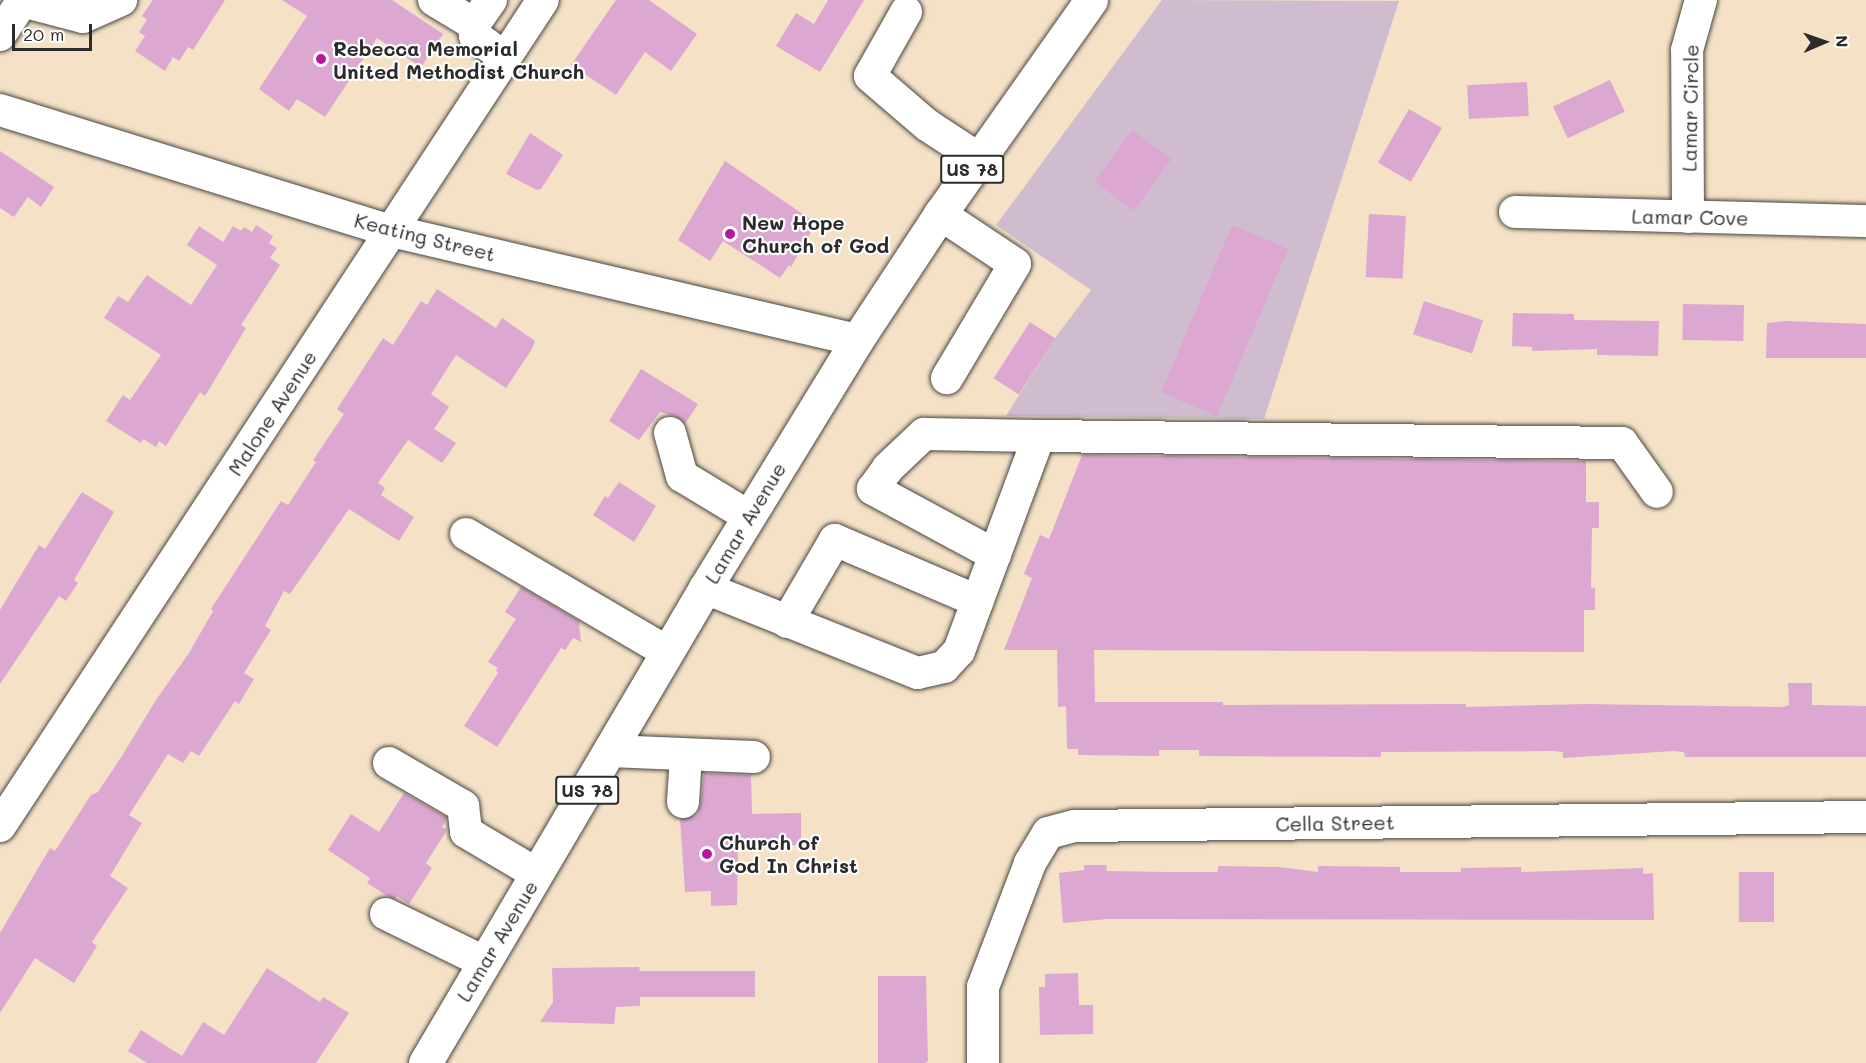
<!DOCTYPE html>
<style>
body{margin:0}
#map{position:relative;width:1866px;height:1063px;overflow:hidden;background:#f4e1c6;font-family:Mali,sans-serif}
div>[style]{position:absolute}
.industrial>*{inset:0;background:#cfbdcf}
.building>*{inset:0;background:#dca8d2;transform-origin:0 0}
.roads{filter:drop-shadow(0 0 2px #494642) drop-shadow(0 0 2px #494642)}
.minor>*{height:32px;margin:-16px;padding:0 16px;transform-origin:16px;border-radius:16px;background:#fff}
.major>*{height:33px;margin:-16.5px;padding:0 16.5px;transform-origin:16.5px;border-radius:16.5px;background:#fff}
.dots>*{width:16px;height:16px;translate:-50% -50%;box-sizing:border-box;border:3px solid #fff;border-radius:50%}
span{translate:-50% -50%;white-space:nowrap;text-align:center;line-height:1.15;-webkit-text-stroke:4.5px #fff;paint-order:stroke}
.shield-label span{padding:2px 4px;background:#fff;border:2px solid;border-radius:4px;-webkit-text-stroke-width:0}
.shield-label{font-size:18px;color:#2b2b2b;font-weight:700}
.poi-label{font-size:20px;color:#2b2b2b;font-weight:700}
.left{translate:0 -50%;text-align:left}
.street-label{font-size:20px;color:#2b2b2b}
.north{position:absolute;left:1794px;top:12px;width:60px;height:60px;-webkit-text-stroke:4px #fff;paint-order:stroke;rotate:88deg;font-size:16px;font-weight:700;line-height:24px;text-align:center;color:#2b2b2b}
.north::after{content:'';display:block;margin:auto;width:21px;height:27px;background:#2b2b2b;clip-path:polygon(50% 0,100% 100%,50% 72%,0 100%)}
.scale{position:absolute;left:12px;top:24px;width:80px;height:27px;box-sizing:border-box;border:3px solid #2b2b2b;border-top:0;padding-left:8px;font-size:18px;line-height:21px;white-space:nowrap;color:#2b2b2b;-webkit-text-stroke:4px #fff;paint-order:stroke}
</style>
<div id="map">
<div class="industrial">
<i style="clip-path:polygon(1162px 0,1399px 1px,1264px 419px,1006px 416px,1055px 338px,1091px 290px,996px 225px)"></i>
</div>
<div class="building">
<i style="clip-path:polygon(153px 0,225px 0,193px 50px,188px 47px,179px 61px,173px 57px,165px 71px,135px 51px,145px 36px,139px 32px,147px 20px,142px 16px)"></i>
<i style="clip-path:polygon(282px 0,392px 0,443px 34px,421px 67px,377px 38px,325px 117px,297px 99px,289px 111px,259px 89px,307px 16px)"></i>
<i style="clip-path:polygon(616px 0,649px 0,697px 34px,671px 71px,645px 52px,616px 95px,571px 65px)"></i>
<i style="clip-path:polygon(828px 0,864px 0,820px 72px,776px 46px,796px 13px,814px 24px)"></i>
<i style="left:1610px;top:80px;width:35px;height:63px;rotate:65deg"></i>
<i style="left:1527px;top:82px;width:34px;height:60px;rotate:87deg"></i>
<i style="left:1409px;top:109px;width:38px;height:62px;rotate:30deg"></i>
<i style="left:1132px;top:130px;width:49px;height:64px;rotate:36deg"></i>
<i style="clip-path:polygon(530px 133px,563px 155px,541px 189px,537px 190px,506px 174px)"></i>
<i style="clip-path:polygon(0 151px,54px 187px,41px 207px,28px 197px,14px 217px,0 208px)"></i>
<i style="clip-path:polygon(725px 161px,816px 223px,791px 267px,789px 265px,780px 278px,723px 241px,710px 261px,678px 240px)"></i>
<i style="left:1369px;top:214px;width:37px;height:63px;rotate:3deg"></i>
<i style="clip-path:polygon(256px 225px,273px 236px,269px 243px,277px 248px,270px 258px,280px 265px,241px 325px,246px 328px,205px 396px,200px 392px,166px 446px,159px 441px,156px 447px,143px 439px,141px 443px,106px 421px,123px 395px,130px 400px,161px 355px,104px 318px,118px 296px,128px 302px,147px 275px,191px 305px,217px 265px,187px 245px,199px 226px,223px 242px,233px 226px,241px 231px,244px 227px,252px 232px)"></i>
<i style="left:1232px;top:225px;width:61px;height:182px;rotate:23deg"></i>
<i style="clip-path:polygon(437px 289px,496px 328px,502px 318px,535px 341px,532px 349px,506px 388px,456px 355px,431px 394px,449px 407px,434px 429px,456px 443px,442px 463px,408px 440px,378px 483px,385px 488px,381px 495px,414px 517px,399px 541px,349px 509px,290px 594px,284px 591px,265px 626px,271px 630px,244px 673px,254px 679px,239px 704px,235px 701px,199px 756px,191px 751px,183px 763px,168px 754px,129px 815px,142px 823px,110px 876px,128px 888px,92px 942px,97px 946px,74px 983px,35px 958px,0 1013px,0 933px,50px 848px,55px 851px,91px 795px,98px 792px,120px 759px,156px 700px,189px 653px,213px 611px,211px 609px,281px 501px,288px 505px,316px 462px,313px 460px,344px 414px,337px 409px,383px 338px,393px 345px,421px 301px,427px 305px)"></i>
<i style="left:1424px;top:301px;width:62px;height:35px;rotate:18deg"></i>
<i style="left:1683px;top:304px;width:61px;height:36px;rotate:1deg"></i>
<i style="clip-path:polygon(1513px 313px,1574px 314px,1574px 320px,1659px 321px,1658px 356px,1597px 355px,1597px 349px,1532px 351px,1532px 347px,1512px 346px)"></i>
<i style="clip-path:polygon(1786px 321px,1866px 324px,1866px 358px,1766px 358px,1767px 323px)"></i>
<i style="left:1030px;top:322px;width:30px;height:67px;rotate:33deg"></i>
<i style="clip-path:polygon(641px 369px,698px 404px,685px 424px,675px 416px,660px 412px,639px 440px,609px 421px)"></i>
<i style="clip-path:polygon(1082px 455px,1586px 461px,1586px 502px,1599px 502px,1599px 528px,1592px 528px,1591px 588px,1595px 588px,1595px 610px,1584px 610px,1584px 652px,1094px 650px,1095px 702px,1223px 702px,1223px 705px,1466px 704px,1466px 707px,1587px 704px,1783px 707px,1789px 705px,1788px 683px,1812px 683px,1812px 705px,1866px 706px,1866px 757px,1685px 757px,1684px 752px,1674px 751px,1563px 758px,1563px 752px,1553px 751px,1381px 752px,1381px 757px,1199px 756px,1199px 750px,1159px 750px,1159px 756px,1078px 755px,1078px 749px,1067px 749px,1066px 706px,1058px 707px,1057px 650px,1004px 650px,1032px 578px,1024px 574px,1040px 535px,1049px 539px)"></i>
<i style="clip-path:polygon(619px 482px,656px 506px,634px 542px,593px 515px,605px 496px,608px 498px)"></i>
<i style="clip-path:polygon(82px 492px,114px 512px,74px 580px,78px 583px,66px 601px,59px 596px,0 684px,0 610px,39px 545px,45px 549px)"></i>
<i style="clip-path:polygon(521px 587px,579px 621px,581px 642px,573px 638px,565px 650px,561px 648px,497px 747px,464px 726px,498px 673px,496px 671px,498px 668px,488px 662px,516px 619px,505px 612px)"></i>
<i style="clip-path:polygon(704px 773px,751px 775px,752px 814px,801px 813px,801px 845px,738px 846px,737px 905px,711px 906px,711px 891px,685px 892px,680px 819px,697px 815px,701px 803px)"></i>
<i style="clip-path:polygon(404px 793px,446px 817px,446px 820px,442px 827px,447px 830px,426px 863px,432px 868px,409px 904px,397px 896px,395px 899px,389px 897px,367px 883px,370px 878px,328px 850px,351px 814px,379px 832px)"></i>
<i style="clip-path:polygon(1084px 865px,1106px 865px,1107px 871px,1168px 872px,1218px 872px,1218px 866px,1279px 867px,1318px 872px,1318px 866px,1400px 867px,1400px 872px,1461px 872px,1461px 868px,1521px 867px,1521px 872px,1643px 868px,1643px 874px,1653px 873px,1654px 920px,1108px 919px,1063px 923px,1059px 873px,1084px 870px)"></i>
<i style="left:1739px;top:872px;width:35px;height:50px"></i>
<i style="clip-path:polygon(639px 967px,640px 971px,755px 971px,755px 997px,640px 997px,640px 1006px,616px 1007px,614px 1024px,540px 1022px,553px 1002px,552px 968px)"></i>
<i style="clip-path:polygon(267px 968px,320px 1002px,323px 997px,349px 1013px,316px 1063px,147px 1063px,128px 1051px,141px 1030px,182px 1056px,203px 1022px,224px 1035px)"></i>
<i style="clip-path:polygon(1078px 973px,1079px 1005px,1093px 1005px,1093px 1034px,1040px 1035px,1039px 987px,1045px 987px,1045px 974px)"></i>
<i style="clip-path:polygon(878px 976px,926px 976px,928px 1061px,925px 1063px,878px 1063px)"></i>
</div>
<div class="roads">
<div class="minor">
<i style="left:434px;top:0;width:47px;rotate:31deg"></i>
<i style="left:491px;top:0;width:29px;rotate:125deg"></i>
<i style="left:474px;top:24px;width:12px;rotate:85deg"></i>
<i style="left:475px;top:36px;width:37px;rotate:36deg"></i>
<i style="left:22px;top:1px;width:63px;rotate:14.7deg"></i>
<i style="left:83px;top:17px;width:42px;rotate:-24.1deg"></i>
<i style="left:906px;top:12px;width:73px;rotate:119.4deg"></i>
<i style="left:870px;top:76px;width:75px;rotate:40.7deg"></i>
<i style="left:927px;top:125px;width:62px;rotate:33.2deg"></i>
<i style="left:0;top:35px;width:42px;rotate:-56.7deg"></i>
<i style="left:0;top:110px;width:410px;rotate:17.2deg"></i>
<i style="left:392px;top:231px;width:478px;rotate:13.2deg"></i>
<i style="left:1515px;top:212px;width:351px;rotate:1.5deg"></i>
<i style="left:940px;top:214px;width:90px;rotate:33.7deg"></i>
<i style="left:1015px;top:264px;width:133px;rotate:120.8deg"></i>
<i style="left:1688px;top:217px;width:167px;rotate:-90.3deg"></i>
<i style="left:1687px;top:50px;width:52px;rotate:-74.4deg"></i>
<i style="left:670px;top:433px;width:45px;rotate:74.4deg"></i>
<i style="left:682px;top:476px;width:77px;rotate:31.2deg"></i>
<i style="left:466px;top:534px;width:233px;rotate:30.4deg"></i>
<i style="left:995px;top:555px;width:139px;rotate:-151.6deg"></i>
<i style="left:873px;top:489px;width:26px;rotate:-54deg"></i>
<i style="left:888px;top:468px;width:50px;rotate:-43.4deg"></i>
<i style="left:924px;top:434px;width:115px;rotate:1deg"></i>
<i style="left:705px;top:588px;width:229px;rotate:21.8deg"></i>
<i style="left:918px;top:673px;width:27px;rotate:-13deg"></i>
<i style="left:944px;top:667px;width:22px;rotate:-47deg"></i>
<i style="left:959px;top:651px;width:229px;rotate:-69.6deg"></i>
<i style="left:1039px;top:436px;width:583px;rotate:0.69deg"></i>
<i style="left:1622px;top:443px;width:60px;rotate:54.5deg"></i>
<i style="left:787px;top:622px;width:95px;rotate:-59.7deg"></i>
<i style="left:835px;top:540px;width:155px;rotate:23.2deg"></i>
<i style="left:610px;top:751px;width:144px;rotate:2.4deg"></i>
<i style="left:389px;top:763px;width:86px;rotate:30.2deg"></i>
<i style="left:463px;top:806px;width:26px;rotate:83deg"></i>
<i style="left:466px;top:832px;width:82px;rotate:30.6deg"></i>
<i style="left:683px;top:802px;width:47px;rotate:-86.3deg"></i>
<i style="left:0;top:826px;width:988px;rotate:-56.68deg"></i>
<i style="left:386px;top:914px;width:109px;rotate:26.1deg"></i>
<i style="left:983px;top:1063px;width:76px;rotate:-90deg"></i>
<i style="left:983px;top:987px;width:133px;rotate:-69.2deg"></i>
<i style="left:1030px;top:863px;width:35px;rotate:-59deg"></i>
<i style="left:1048px;top:833px;width:28px;rotate:-15deg"></i>
<i style="left:1075px;top:826px;width:791px;rotate:-0.65deg"></i>
</div>
<div class="major">
<i style="left:425px;top:1063px;width:551px;rotate:-59.48deg"></i>
<i style="left:705px;top:588px;width:291px;rotate:-58.5deg"></i>
<i style="left:857px;top:340px;width:151px;rotate:-56.6deg"></i>
<i style="left:940px;top:214px;width:262px;rotate:-54.8deg"></i>
</div>
</div>
<div class="dots">
<i style="left:321px;top:59px;background:#b5179e"></i>
<i style="left:730px;top:234px;background:#b5179e"></i>
<i style="left:707px;top:854px;background:#b5179e"></i>
</div>
<div class="shield-label">
<span style="left:972px;top:169px">US 78</span>
<span style="left:587px;top:790px">US 78</span>
</div>
<div class="poi-label">
<span class="left" style="left:333px;top:60px">Rebecca Memorial<br>United Methodist Church</span>
<span class="left" style="left:742px;top:234px">New Hope<br>Church of God</span>
<span class="left" style="left:719px;top:854px">Church of<br>God In Christ</span>
</div>
<div class="street-label">
<span style="left:1690px;top:108px;rotate:-89deg">Lamar Circle</span>
<span style="left:1690px;top:217px;rotate:1deg">Lamar Cove</span>
<span style="left:425px;top:237px;rotate:14deg">Keating Street</span>
<span style="left:272px;top:413px;rotate:-57deg">Malone Avenue</span>
<span style="left:745px;top:523px;rotate:-59deg">Lamar Avenue</span>
<span style="left:1335px;top:823px;rotate:-1deg">Cella Street</span>
<span style="left:497px;top:941px;rotate:-59deg">Lamar Avenue</span>
</div>
<div class="north">N</div>
<div class="scale">20 m</div>
</div>
